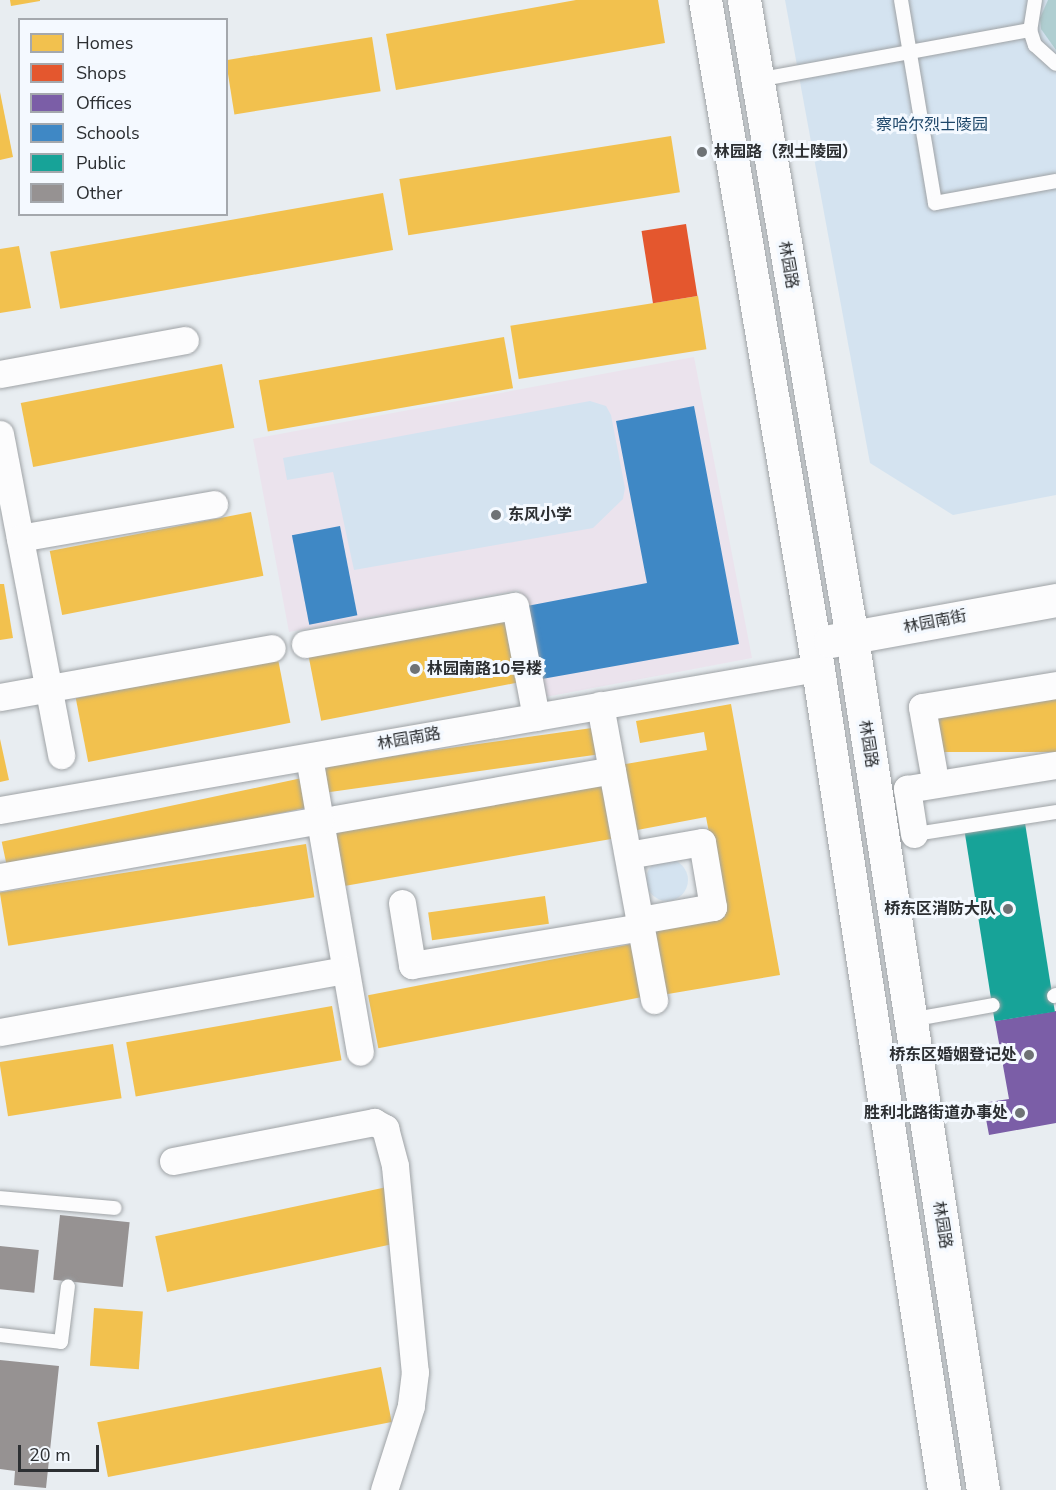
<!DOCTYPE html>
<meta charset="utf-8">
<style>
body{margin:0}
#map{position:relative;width:1056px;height:1490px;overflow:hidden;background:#e8edf1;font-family:"Nunito Sans","Noto Sans SC",sans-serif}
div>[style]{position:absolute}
.education>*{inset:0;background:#ebe3ed}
.green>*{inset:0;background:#d4e3f0}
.round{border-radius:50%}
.water>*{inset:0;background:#afced1}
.homes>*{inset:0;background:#f2c14e;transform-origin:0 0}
.shops>*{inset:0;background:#e4572e;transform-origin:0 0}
.offices>*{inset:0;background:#7b5ea7}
.schools>*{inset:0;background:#3f88c5;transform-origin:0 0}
.public>*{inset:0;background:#17a398;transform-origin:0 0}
.building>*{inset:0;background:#969292;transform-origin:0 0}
.roads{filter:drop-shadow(0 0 2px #9fa3a6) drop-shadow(0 0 2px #9fa3a6)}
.lane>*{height:14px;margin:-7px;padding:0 7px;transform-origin:7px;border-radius:7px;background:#fcfcfd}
.street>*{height:27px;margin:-13.5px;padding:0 13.5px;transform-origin:13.5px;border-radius:13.5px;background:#fcfcfd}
.secondary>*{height:33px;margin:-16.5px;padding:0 16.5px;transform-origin:16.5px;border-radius:16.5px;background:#fcfcfd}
.dots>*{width:16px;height:16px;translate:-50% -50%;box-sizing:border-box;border:3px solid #f4f9ff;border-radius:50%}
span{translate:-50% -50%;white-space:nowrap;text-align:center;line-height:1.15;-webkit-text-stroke:6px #f4f9ff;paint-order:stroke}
.park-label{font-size:16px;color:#1d4669}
.poi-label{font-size:16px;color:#2c2f32;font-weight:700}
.left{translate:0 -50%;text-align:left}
.right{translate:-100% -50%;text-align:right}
.street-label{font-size:16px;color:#2c2f32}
.legend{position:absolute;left:18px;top:18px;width:210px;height:198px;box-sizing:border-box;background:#f4f9ff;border:2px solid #a4a8ad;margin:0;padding:8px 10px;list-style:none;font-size:18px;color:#2c2f32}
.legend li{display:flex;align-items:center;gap:12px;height:30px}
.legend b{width:30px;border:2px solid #a4a8ad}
.scale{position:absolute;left:18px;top:1445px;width:81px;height:27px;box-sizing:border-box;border:3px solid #2c2f32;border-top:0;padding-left:8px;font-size:18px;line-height:21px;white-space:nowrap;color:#2c2f32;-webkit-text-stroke:4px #f4f9ff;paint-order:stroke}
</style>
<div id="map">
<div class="education">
<i style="clip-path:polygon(694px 357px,752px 658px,540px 698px,519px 590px,289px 632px,253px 439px)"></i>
</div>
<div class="green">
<i style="clip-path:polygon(785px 0,1056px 0,1056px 495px,953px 515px,870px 463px)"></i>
<i style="clip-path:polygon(590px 401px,606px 406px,611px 415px,625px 488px,623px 499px,593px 528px,354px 570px,333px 472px,287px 480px,283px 458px)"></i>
<i class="round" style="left:646px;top:859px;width:42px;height:42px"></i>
</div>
<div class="water">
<i style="clip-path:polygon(1048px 0,1056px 0,1056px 50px,1041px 29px,1040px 18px)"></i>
</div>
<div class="homes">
<i style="clip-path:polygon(10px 0,40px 0,40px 1px,11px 6px)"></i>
<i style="clip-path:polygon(576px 0,658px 0,665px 43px,396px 90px,386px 34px)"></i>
<i style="left:372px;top:37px;width:55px;height:148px;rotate:81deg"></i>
<i style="clip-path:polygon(0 92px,13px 157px,0 160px)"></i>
<i style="left:671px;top:136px;width:57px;height:275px;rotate:81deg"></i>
<i style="left:383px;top:193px;width:58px;height:338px;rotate:80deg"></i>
<i style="clip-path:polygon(19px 246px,31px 308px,0 313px,0 249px)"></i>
<i style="left:698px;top:296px;width:54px;height:190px;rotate:81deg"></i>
<i style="left:504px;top:337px;width:52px;height:249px;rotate:80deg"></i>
<i style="left:222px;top:364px;width:65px;height:205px;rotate:79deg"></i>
<i style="left:251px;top:512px;width:65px;height:205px;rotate:79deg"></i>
<i style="clip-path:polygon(0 584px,4px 584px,13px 638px,0 640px)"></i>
<i style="left:509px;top:618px;width:65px;height:204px;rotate:79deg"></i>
<i style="left:278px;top:659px;width:65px;height:206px;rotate:79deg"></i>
<i style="left:1056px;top:693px;width:59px;height:125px;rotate:90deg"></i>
<i style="clip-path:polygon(731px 704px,780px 975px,662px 995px,651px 930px,725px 917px,706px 817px,632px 831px,620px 765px,707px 750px,704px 732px,640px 743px,636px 721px)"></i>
<i style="left:592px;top:728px;width:27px;height:270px;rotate:82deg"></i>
<i style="clip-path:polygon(0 739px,9px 780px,0 782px)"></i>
<i style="left:302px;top:778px;width:30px;height:307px;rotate:78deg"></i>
<i style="left:606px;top:785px;width:54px;height:275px;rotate:80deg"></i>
<i style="left:306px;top:844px;width:54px;height:310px;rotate:81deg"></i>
<i style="left:545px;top:896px;width:28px;height:118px;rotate:82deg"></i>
<i style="left:637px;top:943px;width:54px;height:274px;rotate:79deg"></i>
<i style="left:332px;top:1006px;width:55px;height:209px;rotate:80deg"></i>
<i style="left:113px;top:1044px;width:55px;height:115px;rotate:81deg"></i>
<i style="left:387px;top:1187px;width:57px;height:237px;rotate:78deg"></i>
<i style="left:94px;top:1308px;width:49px;height:58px;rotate:4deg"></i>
<i style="left:381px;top:1367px;width:56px;height:289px;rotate:79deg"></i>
</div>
<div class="shops">
<i style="left:686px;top:224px;width:73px;height:45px;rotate:81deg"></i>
</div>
<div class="offices">
<i style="clip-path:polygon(1056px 1011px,1056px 1123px,989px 1135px,983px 1103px,1009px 1099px,995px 1021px)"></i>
</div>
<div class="schools">
<i style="clip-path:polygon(694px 406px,739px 644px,542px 679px,527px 606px,647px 583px,616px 421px)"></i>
<i style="left:340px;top:526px;width:91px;height:49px;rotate:79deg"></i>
</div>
<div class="public">
<i style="left:1025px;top:823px;width:191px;height:61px;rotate:81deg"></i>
</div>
<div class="building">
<i style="left:60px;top:1215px;width:70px;height:65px;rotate:6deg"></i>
<i style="left:0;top:1246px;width:39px;height:43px;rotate:6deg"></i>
<i style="clip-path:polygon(0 1360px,59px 1366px,46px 1488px,14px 1485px,15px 1471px,0 1469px)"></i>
</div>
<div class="roads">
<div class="lane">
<i style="left:901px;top:0;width:206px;rotate:80.5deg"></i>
<i style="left:935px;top:203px;width:123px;rotate:-10.3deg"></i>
<i style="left:1035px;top:0;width:30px;rotate:99deg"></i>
<i style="left:1030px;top:30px;width:16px;rotate:72deg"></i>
<i style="left:1035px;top:45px;width:28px;rotate:42deg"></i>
<i style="left:757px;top:80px;width:278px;rotate:-10.4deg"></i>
<i style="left:909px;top:835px;width:149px;rotate:-8.9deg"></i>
<i style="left:1054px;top:996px;width:2px;rotate:-27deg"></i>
<i style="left:910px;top:1020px;width:84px;rotate:-10.2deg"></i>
<i style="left:0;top:1198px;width:115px;rotate:5deg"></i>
<i style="left:0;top:1335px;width:61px;rotate:6.5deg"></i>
<i style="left:61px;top:1342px;width:56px;rotate:-82.9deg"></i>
</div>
<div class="street">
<i style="left:0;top:374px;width:188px;rotate:-10.4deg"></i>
<i style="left:0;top:434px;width:327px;rotate:79.2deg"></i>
<i style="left:20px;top:538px;width:197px;rotate:-9.9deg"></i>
<i style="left:305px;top:644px;width:213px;rotate:-10.3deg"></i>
<i style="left:515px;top:606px;width:113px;rotate:79.3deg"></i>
<i style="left:0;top:697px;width:276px;rotate:-10.2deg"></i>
<i style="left:600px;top:705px;width:300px;rotate:79.6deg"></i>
<i style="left:309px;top:757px;width:299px;rotate:80.2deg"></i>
<i style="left:933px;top:769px;width:63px;rotate:-100.1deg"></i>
<i style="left:922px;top:707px;width:136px;rotate:-9.3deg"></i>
<i style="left:0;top:810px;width:829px;rotate:-9.86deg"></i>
<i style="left:335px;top:819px;width:281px;rotate:-10deg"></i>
<i style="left:914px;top:834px;width:46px;rotate:-98.8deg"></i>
<i style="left:907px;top:789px;width:151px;rotate:-9.2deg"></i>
<i style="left:628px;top:855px;width:75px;rotate:-10deg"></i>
<i style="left:702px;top:842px;width:66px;rotate:80.4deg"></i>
<i style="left:713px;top:907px;width:74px;rotate:169.9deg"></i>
<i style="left:0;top:877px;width:325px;rotate:-10.1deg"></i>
<i style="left:402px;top:903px;width:63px;rotate:80.8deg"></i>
<i style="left:412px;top:965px;width:232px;rotate:-9.4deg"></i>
<i style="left:0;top:1032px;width:351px;rotate:-10.2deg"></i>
<i style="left:173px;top:1161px;width:205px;rotate:-11deg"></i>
<i style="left:374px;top:1122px;width:13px;rotate:29deg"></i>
<i style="left:385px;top:1128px;width:39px;rotate:75deg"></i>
<i style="left:395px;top:1166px;width:207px;rotate:84.5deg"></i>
<i style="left:415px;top:1372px;width:34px;rotate:97deg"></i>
<i style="left:411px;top:1406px;width:88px;rotate:107.8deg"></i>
</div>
<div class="secondary">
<i style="left:705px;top:0;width:652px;rotate:80.38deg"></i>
<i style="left:814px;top:643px;width:857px;rotate:81.27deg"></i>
<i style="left:744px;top:0;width:647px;rotate:80.39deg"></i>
<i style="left:852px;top:638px;width:862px;rotate:81.26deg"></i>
<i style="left:830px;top:641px;width:230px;rotate:-10.3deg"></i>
</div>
</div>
<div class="dots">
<i style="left:702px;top:152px;background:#6e7275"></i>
<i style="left:496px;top:515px;background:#6e7275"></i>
<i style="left:415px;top:669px;background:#6e7275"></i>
<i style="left:1008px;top:909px;background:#6e7275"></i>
<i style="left:1029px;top:1055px;background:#6e7275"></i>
<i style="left:1020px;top:1113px;background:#6e7275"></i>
</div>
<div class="park-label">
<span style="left:932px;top:125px">察哈尔烈士陵园</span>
</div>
<div class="poi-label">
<span class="left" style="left:714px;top:152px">林园路（烈士陵园）</span>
<span class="left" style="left:508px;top:515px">东风小学</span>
<span class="left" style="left:427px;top:669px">林园南路10号楼</span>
<span class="right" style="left:996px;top:909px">桥东区消防大队</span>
<span class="right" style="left:1017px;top:1055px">桥东区婚姻登记处</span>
<span class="right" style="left:1008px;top:1113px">胜利北路街道办事处</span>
</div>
<div class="street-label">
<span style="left:788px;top:265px;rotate:80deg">林园路</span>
<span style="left:935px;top:622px;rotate:-11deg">林园南街</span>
<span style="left:409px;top:739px;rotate:-10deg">林园南路</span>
<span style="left:868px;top:744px;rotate:81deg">林园路</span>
<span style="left:942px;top:1225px;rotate:81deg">林园路</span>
</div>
<ul class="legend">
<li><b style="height:16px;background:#f2c14e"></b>Homes</li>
<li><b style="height:16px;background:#e4572e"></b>Shops</li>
<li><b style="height:16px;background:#7b5ea7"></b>Offices</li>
<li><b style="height:16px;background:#3f88c5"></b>Schools</li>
<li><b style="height:16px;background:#17a398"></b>Public</li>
<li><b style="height:16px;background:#969292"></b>Other</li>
</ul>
<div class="scale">20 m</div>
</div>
